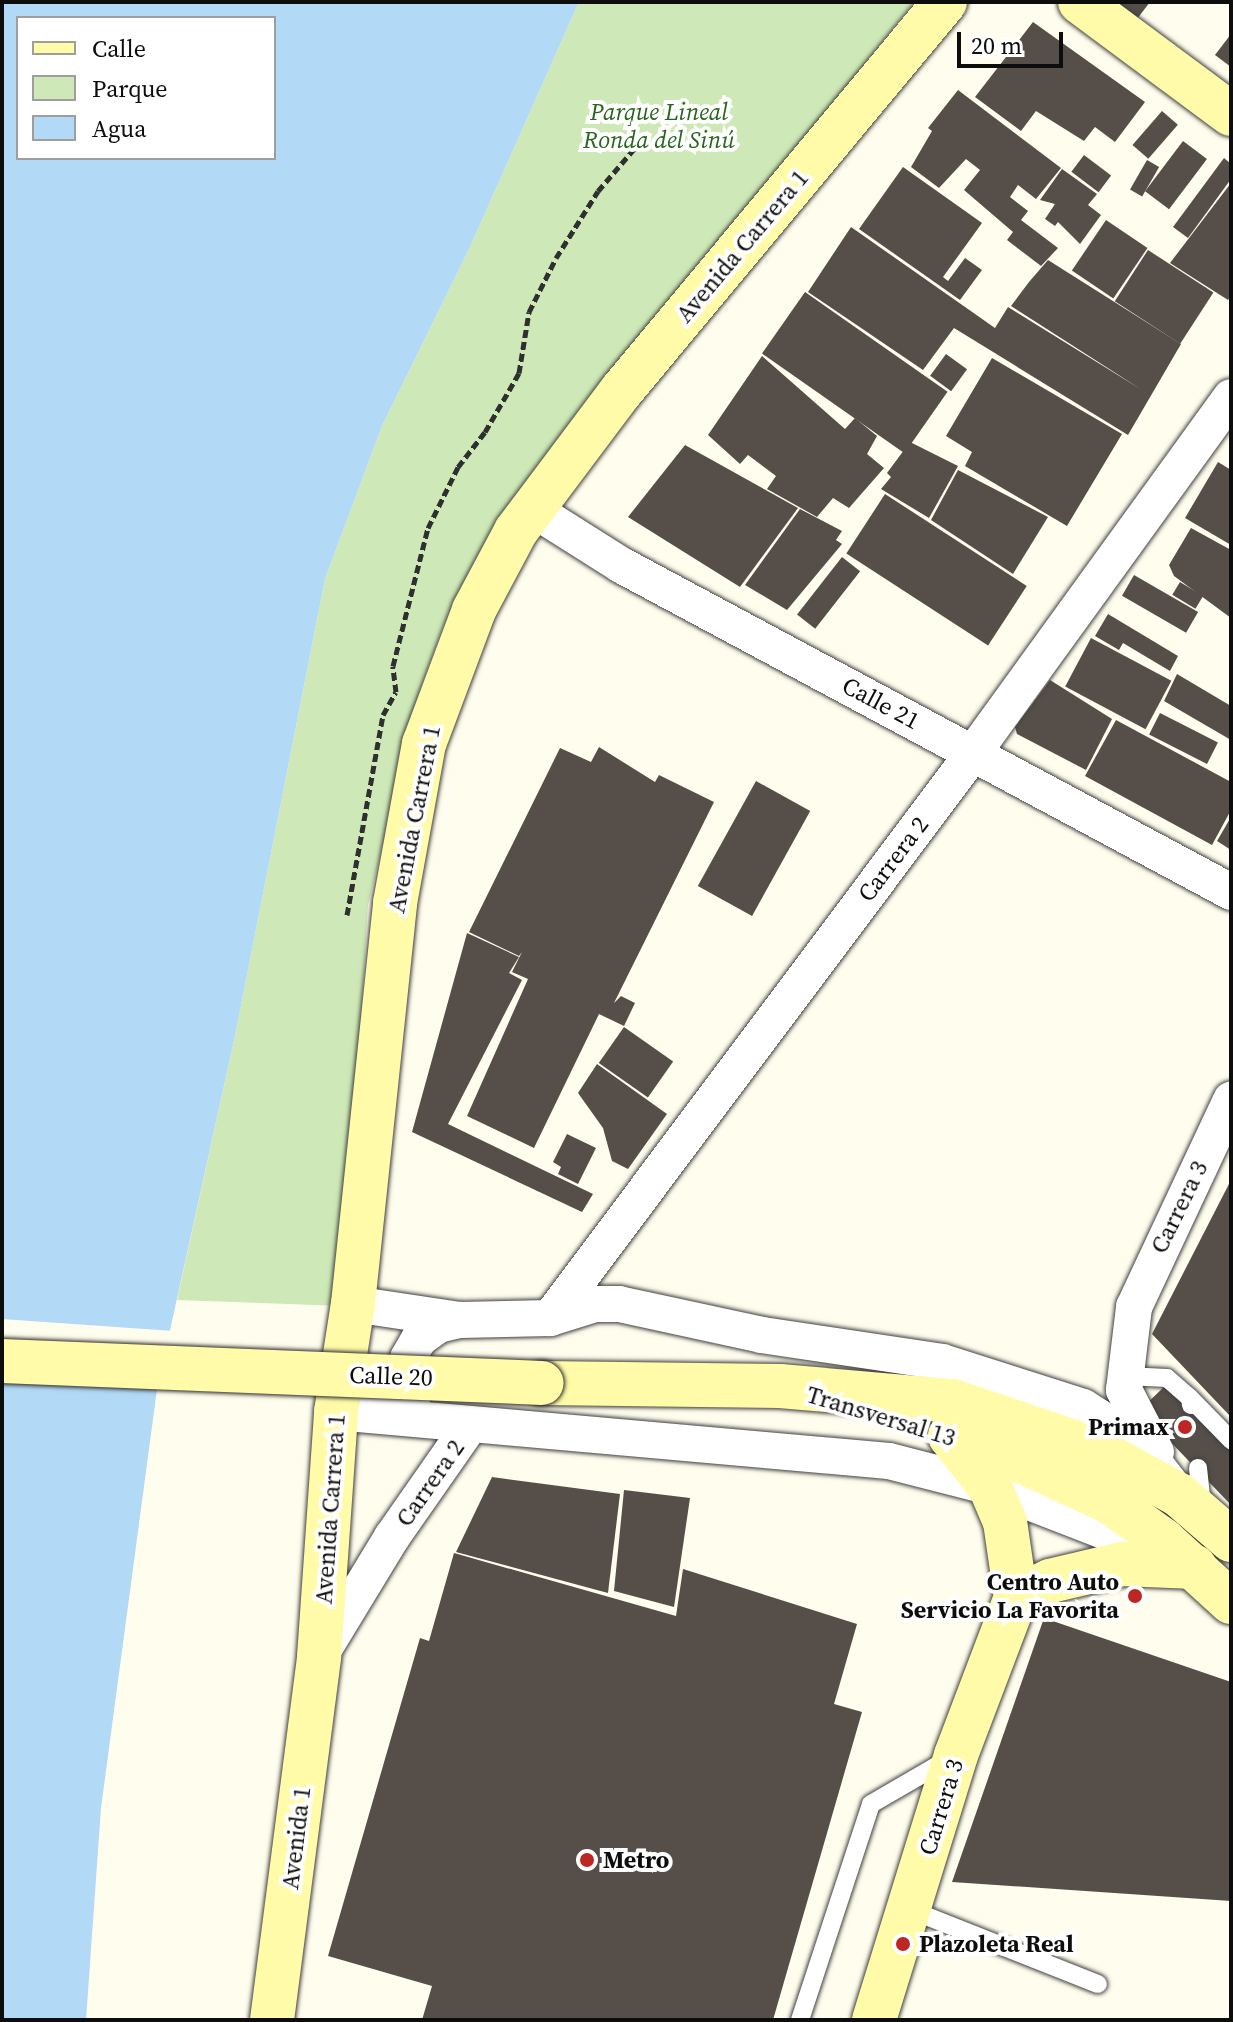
<!DOCTYPE html>
<meta charset="utf-8">
<style>
body{margin:0}
#map{position:relative;width:1233px;height:2022px;overflow:hidden;background:#fffded;font-family:"Source Serif 4",serif}
div>[style]{position:absolute}
.green>*{inset:0;background:#cee9b7}
.water>*{inset:0;background:#b2d9f6}
.pier>*{inset:0;background:#fffded;transform-origin:0 0}
.building>*{inset:0;background:#564f49;transform-origin:0 0}
.path>*{height:5px;margin-top:-2.5px;transform-origin:0;background:repeating-linear-gradient(90deg,#2f2f2f 0 8px,transparent 0 12px)}
.roads{filter:drop-shadow(0 0 2px #404040) drop-shadow(0 0 2px #404040)}
.lane>*{height:18px;margin:-9px;padding:0 9px;transform-origin:9px;border-radius:9px;background:#fff}
.street>*{height:36px;margin:-18px;padding:0 18px;transform-origin:18px;border-radius:18px;background:#fff}
.secondary>*{height:44px;margin:-22px;padding:0 22px;transform-origin:22px;border-radius:22px;background:#fffba8}
.bridges{filter:drop-shadow(0 0 2px #2f2f2f) drop-shadow(0 0 2px #2f2f2f)}
.secondary-bridge>*{height:44px;margin:-22px;padding:0 22px;transform-origin:22px;border-radius:22px;background:#fffba8}
.dots>*{width:22px;height:22px;translate:-50% -50%;box-sizing:border-box;border:4px solid #fff;border-radius:50%}
span{translate:-50% -50%;white-space:nowrap;text-align:center;line-height:1.15;-webkit-text-stroke:8px #fff;paint-order:stroke}
.park-label{font-size:24px;color:#28651d;font-style:italic}
.street-label{font-size:24px;color:#0d0d0d}
.poi-label{font-size:24px;color:#0d0d0d;font-weight:700}
.right{translate:-100% -50%;text-align:right}
.left{translate:0 -50%;text-align:left}
.frame{position:absolute;inset:0;border:4px solid #0d0d0d;pointer-events:none}
.legend{position:absolute;left:16px;top:16px;width:260px;height:144px;box-sizing:border-box;background:#fff;border:2px solid #9e9e9e;margin:0;padding:10px 14px;list-style:none;font-size:24px;color:#0d0d0d}
.legend li{display:flex;align-items:center;gap:16px;height:40px}
.legend b{width:40px;border:2px solid #9e9e9e}
.scale{position:absolute;left:957px;top:32px;width:106px;height:36px;box-sizing:border-box;border:4px solid #0d0d0d;border-top:0;padding-left:10px;font-size:24px;line-height:28px;white-space:nowrap;color:#0d0d0d;-webkit-text-stroke:6px #fff;paint-order:stroke}
</style>
<div id="map">
<div class="green">
<i style="clip-path:polygon(579px 2px,914px 2px,626px 363px,473px 566px,442px 629px,421px 687px,368px 905px,343px 1306px,177px 1300px,235px 1036px,325px 579px,382px 426px,470px 247px)"></i>
</div>
<div class="water">
<i style="clip-path:polygon(evenodd,2px 2px,579px 2px,470px 247px,382px 426px,325px 579px,235px 1036px,157px 1389px,101px 1808px,86px 2020px,2px 2020px,2px 2px,18px 18px,274px 18px,274px 158px,18px 158px,18px 18px)"></i>
</div>
<div class="pier">
<i style="left:2px;top:1319px;width:172px;height:57px;rotate:4deg"></i>
</div>
<div class="building">
<i style="clip-path:polygon(1114px 2px,1150px 2px,1137px 19px)"></i>
<i style="clip-path:polygon(1033px 22px,1145px 102px,1115px 142px,1095px 127px,1084px 141px,1036px 111px,1021px 131px,975px 97px)"></i>
<i style="clip-path:polygon(1231px 34px,1231px 67px,1215px 55px)"></i>
<i style="clip-path:polygon(958px 90px,1061px 168px,1036px 199px,1018px 185px,1010px 197px,1028px 211px,1021px 220px,1058px 248px,1041px 266px,1007px 240px,1013px 232px,964px 190px,980px 170px,966px 159px,939px 188px,911px 167px,932px 131px,928px 128px)"></i>
<i style="left:1162px;top:111px;width:21px;height:45px;rotate:41deg"></i>
<i style="left:1183px;top:141px;width:30px;height:63px;rotate:37deg"></i>
<i style="left:1084px;top:155px;width:34px;height:21px;rotate:37deg"></i>
<i style="clip-path:polygon(1224px 158px,1231px 164px,1231px 179px,1188px 238px,1173px 227px)"></i>
<i style="left:1147px;top:160px;width:14px;height:34px;rotate:30deg"></i>
<i style="clip-path:polygon(903px 167px,982px 223px,943px 277px,948px 281px,965px 258px,982px 270px,960px 300px,859px 229px)"></i>
<i style="clip-path:polygon(1062px 169px,1097px 194px,1088px 205px,1101px 215px,1080px 244px,1058px 222px,1055px 226px,1045px 219px,1055px 204px,1040px 200px)"></i>
<i style="clip-path:polygon(1231px 183px,1231px 296px,1228px 300px,1170px 263px)"></i>
<i style="left:1106px;top:220px;width:50px;height:61px;rotate:34deg"></i>
<i style="clip-path:polygon(851px 227px,995px 328px,1008px 307px,1142px 390px,1011px 306px,1029px 282px,1048px 260px,1181px 344px,1128px 435px,954px 328px,923px 370px,808px 292px)"></i>
<i style="left:1148px;top:250px;width:78px;height:61px;rotate:33deg"></i>
<i style="left:805px;top:292px;width:174px;height:75px;rotate:35deg"></i>
<i style="left:946px;top:354px;width:26px;height:27px;rotate:36deg"></i>
<i style="clip-path:polygon(762px 356px,845px 429px,855px 418px,877px 436px,867px 454px,884px 468px,849px 508px,833px 498px,817px 517px,767px 489px,776px 476px,748px 455px,740px 464px,708px 435px)"></i>
<i style="clip-path:polygon(992px 358px,1122px 434px,1067px 526px,965px 466px,972px 452px,946px 436px)"></i>
<i style="clip-path:polygon(910px 442px,958px 466px,929px 518px,881px 489px,891px 477px,887px 473px)"></i>
<i style="clip-path:polygon(685px 445px,798px 508px,740px 587px,628px 517px)"></i>
<i style="clip-path:polygon(1218px 462px,1231px 470px,1231px 545px,1185px 518px)"></i>
<i style="clip-path:polygon(958px 470px,1048px 517px,1013px 574px,931px 520px)"></i>
<i style="left:885px;top:494px;width:169px;height:71px;rotate:33deg"></i>
<i style="clip-path:polygon(800px 509px,842px 531px,836px 540px,842px 544px,787px 610px,745px 585px)"></i>
<i style="clip-path:polygon(1191px 528px,1231px 550px,1231px 618px,1174px 576px,1169px 565px)"></i>
<i style="left:842px;top:557px;width:23px;height:73px;rotate:38deg"></i>
<i style="left:1134px;top:575px;width:74px;height:24px;rotate:30deg"></i>
<i style="left:1180px;top:582px;width:27px;height:15px;rotate:31deg"></i>
<i style="clip-path:polygon(1108px 614px,1178px 656px,1170px 671px,1123px 643px,1119px 650px,1095px 636px)"></i>
<i style="left:1091px;top:638px;width:91px;height:55px;rotate:28deg"></i>
<i style="clip-path:polygon(1177px 674px,1231px 706px,1231px 740px,1164px 701px)"></i>
<i style="clip-path:polygon(1050px 680px,1112px 719px,1086px 770px,1017px 734px,1015px 727px)"></i>
<i style="left:1160px;top:713px;width:65px;height:24px;rotate:27deg"></i>
<i style="clip-path:polygon(1116px 720px,1231px 782px,1231px 810px,1212px 845px,1085px 776px)"></i>
<i style="clip-path:polygon(599px 747px,655px 782px,659px 775px,714px 802px,614px 1003px,621px 996px,635px 1003px,624px 1026px,599px 1014px,534px 1148px,467px 1116px,528px 979px,512px 972px,522px 952px,519px 956px,469px 932px,560px 748px,591px 762px)"></i>
<i style="left:756px;top:781px;width:62px;height:120px;rotate:29deg"></i>
<i style="clip-path:polygon(1231px 817px,1231px 850px,1217px 841px)"></i>
<i style="clip-path:polygon(467px 933px,519px 957px,509px 973px,522px 980px,448px 1124px,593px 1194px,582px 1212px,412px 1132px)"></i>
<i style="left:624px;top:1027px;width:60px;height:44px;rotate:35deg"></i>
<i style="clip-path:polygon(597px 1064px,667px 1114px,628px 1169px,612px 1161px,603px 1128px,578px 1093px)"></i>
<i style="clip-path:polygon(567px 1134px,596px 1148px,578px 1184px,558px 1174px,561px 1167px,553px 1162px)"></i>
<i style="clip-path:polygon(1231px 1180px,1231px 1417px,1152px 1334px)"></i>
<i style="clip-path:polygon(1167px 1384px,1231px 1445px,1231px 1505px,1140px 1410px)"></i>
<i style="clip-path:polygon(492px 1477px,620px 1494px,608px 1593px,456px 1552px)"></i>
<i style="clip-path:polygon(624px 1490px,690px 1498px,674px 1607px,614px 1591px)"></i>
<i style="clip-path:polygon(454px 1553px,676px 1616px,683px 1569px,857px 1624px,834px 1704px,862px 1712px,773px 2020px,422px 2020px,432px 1986px,328px 1956px,420px 1638px,429px 1641px)"></i>
<i style="clip-path:polygon(1044px 1618px,1231px 1682px,1231px 1901px,952px 1882px)"></i>
</div>
<div class="path">
<i style="left:347px;top:915px;width:203px;rotate:-79.8deg"></i>
<i style="left:383px;top:715px;width:26px;rotate:-61deg"></i>
<i style="left:396px;top:692px;width:26px;rotate:-97deg"></i>
<i style="left:393px;top:666px;width:142px;rotate:-75.8deg"></i>
<i style="left:428px;top:528px;width:68px;rotate:-63.8deg"></i>
<i style="left:458px;top:467px;width:44px;rotate:-52.4deg"></i>
<i style="left:485px;top:432px;width:68px;rotate:-60deg"></i>
<i style="left:519px;top:373px;width:62px;rotate:-80.7deg"></i>
<i style="left:529px;top:312px;width:60px;rotate:-63.4deg"></i>
<i style="left:556px;top:258px;width:79px;rotate:-57.9deg"></i>
<i style="left:598px;top:191px;width:65px;rotate:-49.4deg"></i>
</div>
<div class="roads">
<div class="lane">
<i style="left:1126px;top:1376px;width:41px;rotate:2.8deg"></i>
<i style="left:1167px;top:1378px;width:30px;rotate:41deg"></i>
<i style="left:1191px;top:1405px;width:7px;rotate:-98deg"></i>
<i style="left:1190px;top:1398px;width:59px;rotate:45.7deg"></i>
<i style="left:1198px;top:1468px;width:37px;rotate:84deg"></i>
<i style="left:911px;top:1910px;width:201px;rotate:21.6deg"></i>
<i style="left:800px;top:2020px;width:227px;rotate:-71.8deg"></i>
<i style="left:871px;top:1804px;width:88px;rotate:-30.1deg"></i>
</div>
<div class="street">
<i style="left:534px;top:510px;width:103px;rotate:32.3deg"></i>
<i style="left:621px;top:565px;width:692px;rotate:28.19deg"></i>
<i style="left:353px;top:1304px;width:108px;rotate:8.5deg"></i>
<i style="left:460px;top:1320px;width:90px;rotate:-1.3deg"></i>
<i style="left:550px;top:1318px;width:47px;rotate:-17.3deg"></i>
<i style="left:595px;top:1304px;width:24px"></i>
<i style="left:619px;top:1304px;width:146px;rotate:12.2deg"></i>
<i style="left:762px;top:1335px;width:182px;rotate:8.5deg"></i>
<i style="left:942px;top:1362px;width:148px;rotate:17.7deg"></i>
<i style="left:1083px;top:1407px;width:67px;rotate:32.7deg"></i>
<i style="left:1139px;top:1443px;width:61px;rotate:52.4deg"></i>
<i style="left:550px;top:1318px;width:707px;rotate:-53.16deg"></i>
<i style="left:974px;top:752px;width:438px;rotate:-54.1deg"></i>
<i style="left:412px;top:1403px;width:24px;rotate:-107deg"></i>
<i style="left:405px;top:1380px;width:22px;rotate:-82deg"></i>
<i style="left:408px;top:1358px;width:22px;rotate:-60deg"></i>
<i style="left:419px;top:1339px;width:24px;rotate:-36deg"></i>
<i style="left:438px;top:1325px;width:23px;rotate:-13deg"></i>
<i style="left:336px;top:1412px;width:555px;rotate:5.06deg"></i>
<i style="left:889px;top:1461px;width:104px;rotate:14.4deg"></i>
<i style="left:990px;top:1487px;width:191px;rotate:21.2deg"></i>
<i style="left:1156px;top:1452px;width:70px;rotate:-117.3deg"></i>
<i style="left:1124px;top:1390px;width:84px;rotate:-83.1deg"></i>
<i style="left:1134px;top:1307px;width:229px;rotate:-64.9deg"></i>
<i style="left:319px;top:1657px;width:140px;rotate:-58.7deg"></i>
<i style="left:392px;top:1537px;width:136px;rotate:-55.1deg"></i>
</div>
<div class="secondary">
<i style="left:1080px;top:2px;width:188px;rotate:36.6deg"></i>
<i style="left:542px;top:1383px;width:238px;rotate:0.7deg"></i>
<i style="left:780px;top:1386px;width:174px;rotate:5deg"></i>
<i style="left:953px;top:1401px;width:150px;rotate:18.7deg"></i>
<i style="left:1095px;top:1449px;width:96px;rotate:28.7deg"></i>
<i style="left:1179px;top:1495px;width:69px;rotate:40.9deg"></i>
<i style="left:951px;top:1437px;width:62px;rotate:17.9deg"></i>
<i style="left:1010px;top:1456px;width:110px;rotate:24.7deg"></i>
<i style="left:1110px;top:1502px;width:65px;rotate:35.6deg"></i>
<i style="left:1163px;top:1540px;width:92px;rotate:42.4deg"></i>
<i style="left:1016px;top:1597px;width:38px;rotate:-25deg"></i>
<i style="left:1050px;top:1581px;width:74px;rotate:-13.3deg"></i>
<i style="left:1122px;top:1564px;width:73px;rotate:2.4deg"></i>
<i style="left:272px;top:2020px;width:366px;rotate:-82.6deg"></i>
<i style="left:319px;top:1657px;width:246px;rotate:-86deg"></i>
<i style="left:336px;top:1412px;width:109px;rotate:-81.1deg"></i>
<i style="left:353px;top:1304px;width:403px;rotate:-84deg"></i>
<i style="left:395px;top:903px;width:162px;rotate:-79.7deg"></i>
<i style="left:424px;top:744px;width:143px;rotate:-69.5deg"></i>
<i style="left:474px;top:610px;width:89px;rotate:-62deg"></i>
<i style="left:516px;top:531px;width:176px;rotate:-53.1deg"></i>
<i style="left:622px;top:390px;width:505px;rotate:-50.22deg"></i>
<i style="left:874px;top:2020px;width:277px;rotate:-72.8deg"></i>
<i style="left:956px;top:1755px;width:169px;rotate:-69.2deg"></i>
<i style="left:1016px;top:1597px;width:76px;rotate:-98.3deg"></i>
<i style="left:1005px;top:1522px;width:38px;rotate:-113deg"></i>
<i style="left:990px;top:1487px;width:65px;rotate:-128.1deg"></i>
</div>
</div>
<div class="bridges">
<div class="secondary-bridge">
<i style="left:2px;top:1361px;width:540px;rotate:2.33deg"></i>
</div>
</div>
<div class="dots">
<i style="left:1185px;top:1427px;background:#be2624"></i>
<i style="left:1135px;top:1596px;background:#be2624"></i>
<i style="left:587px;top:1860px;background:#be2624"></i>
<i style="left:903px;top:1944px;background:#be2624"></i>
</div>
<div class="park-label">
<span style="left:659px;top:126px">Parque Lineal<br>Ronda del Sinú</span>
</div>
<div class="street-label">
<span style="left:742px;top:246px;rotate:-50deg">Avenida Carrera 1</span>
<span style="left:881px;top:703px;rotate:28deg">Calle 21</span>
<span style="left:414px;top:819px;rotate:-79deg">Avenida Carrera 1</span>
<span style="left:893px;top:859px;rotate:-53deg">Carrera 2</span>
<span style="left:1179px;top:1207px;rotate:-64deg">Carrera 3</span>
<span style="left:391px;top:1376px;rotate:2deg">Calle 20</span>
<span style="left:881px;top:1416px;rotate:17deg">Transversal 13</span>
<span style="left:430px;top:1483px;rotate:-55deg">Carrera 2</span>
<span style="left:330px;top:1509px;rotate:-86deg">Avenida Carrera 1</span>
<span style="left:941px;top:1807px;rotate:-73deg">Carrera 3</span>
<span style="left:296px;top:1838px;rotate:-83deg">Avenida 1</span>
</div>
<div class="poi-label">
<span class="right" style="left:1169px;top:1427px">Primax</span>
<span class="right" style="left:1119px;top:1596px">Centro Auto<br>Servicio La Favorita</span>
<span class="left" style="left:603px;top:1860px">Metro</span>
<span class="left" style="left:919px;top:1944px">Plazoleta Real</span>
</div>
<div class="frame"></div>
<ul class="legend">
<li><b style="height:10px;background:#fffba8"></b>Calle</li>
<li><b style="height:22px;background:#cee9b7"></b>Parque</li>
<li><b style="height:22px;background:#b2d9f6"></b>Agua</li>
</ul>
<div class="scale">20 m</div>
</div>
